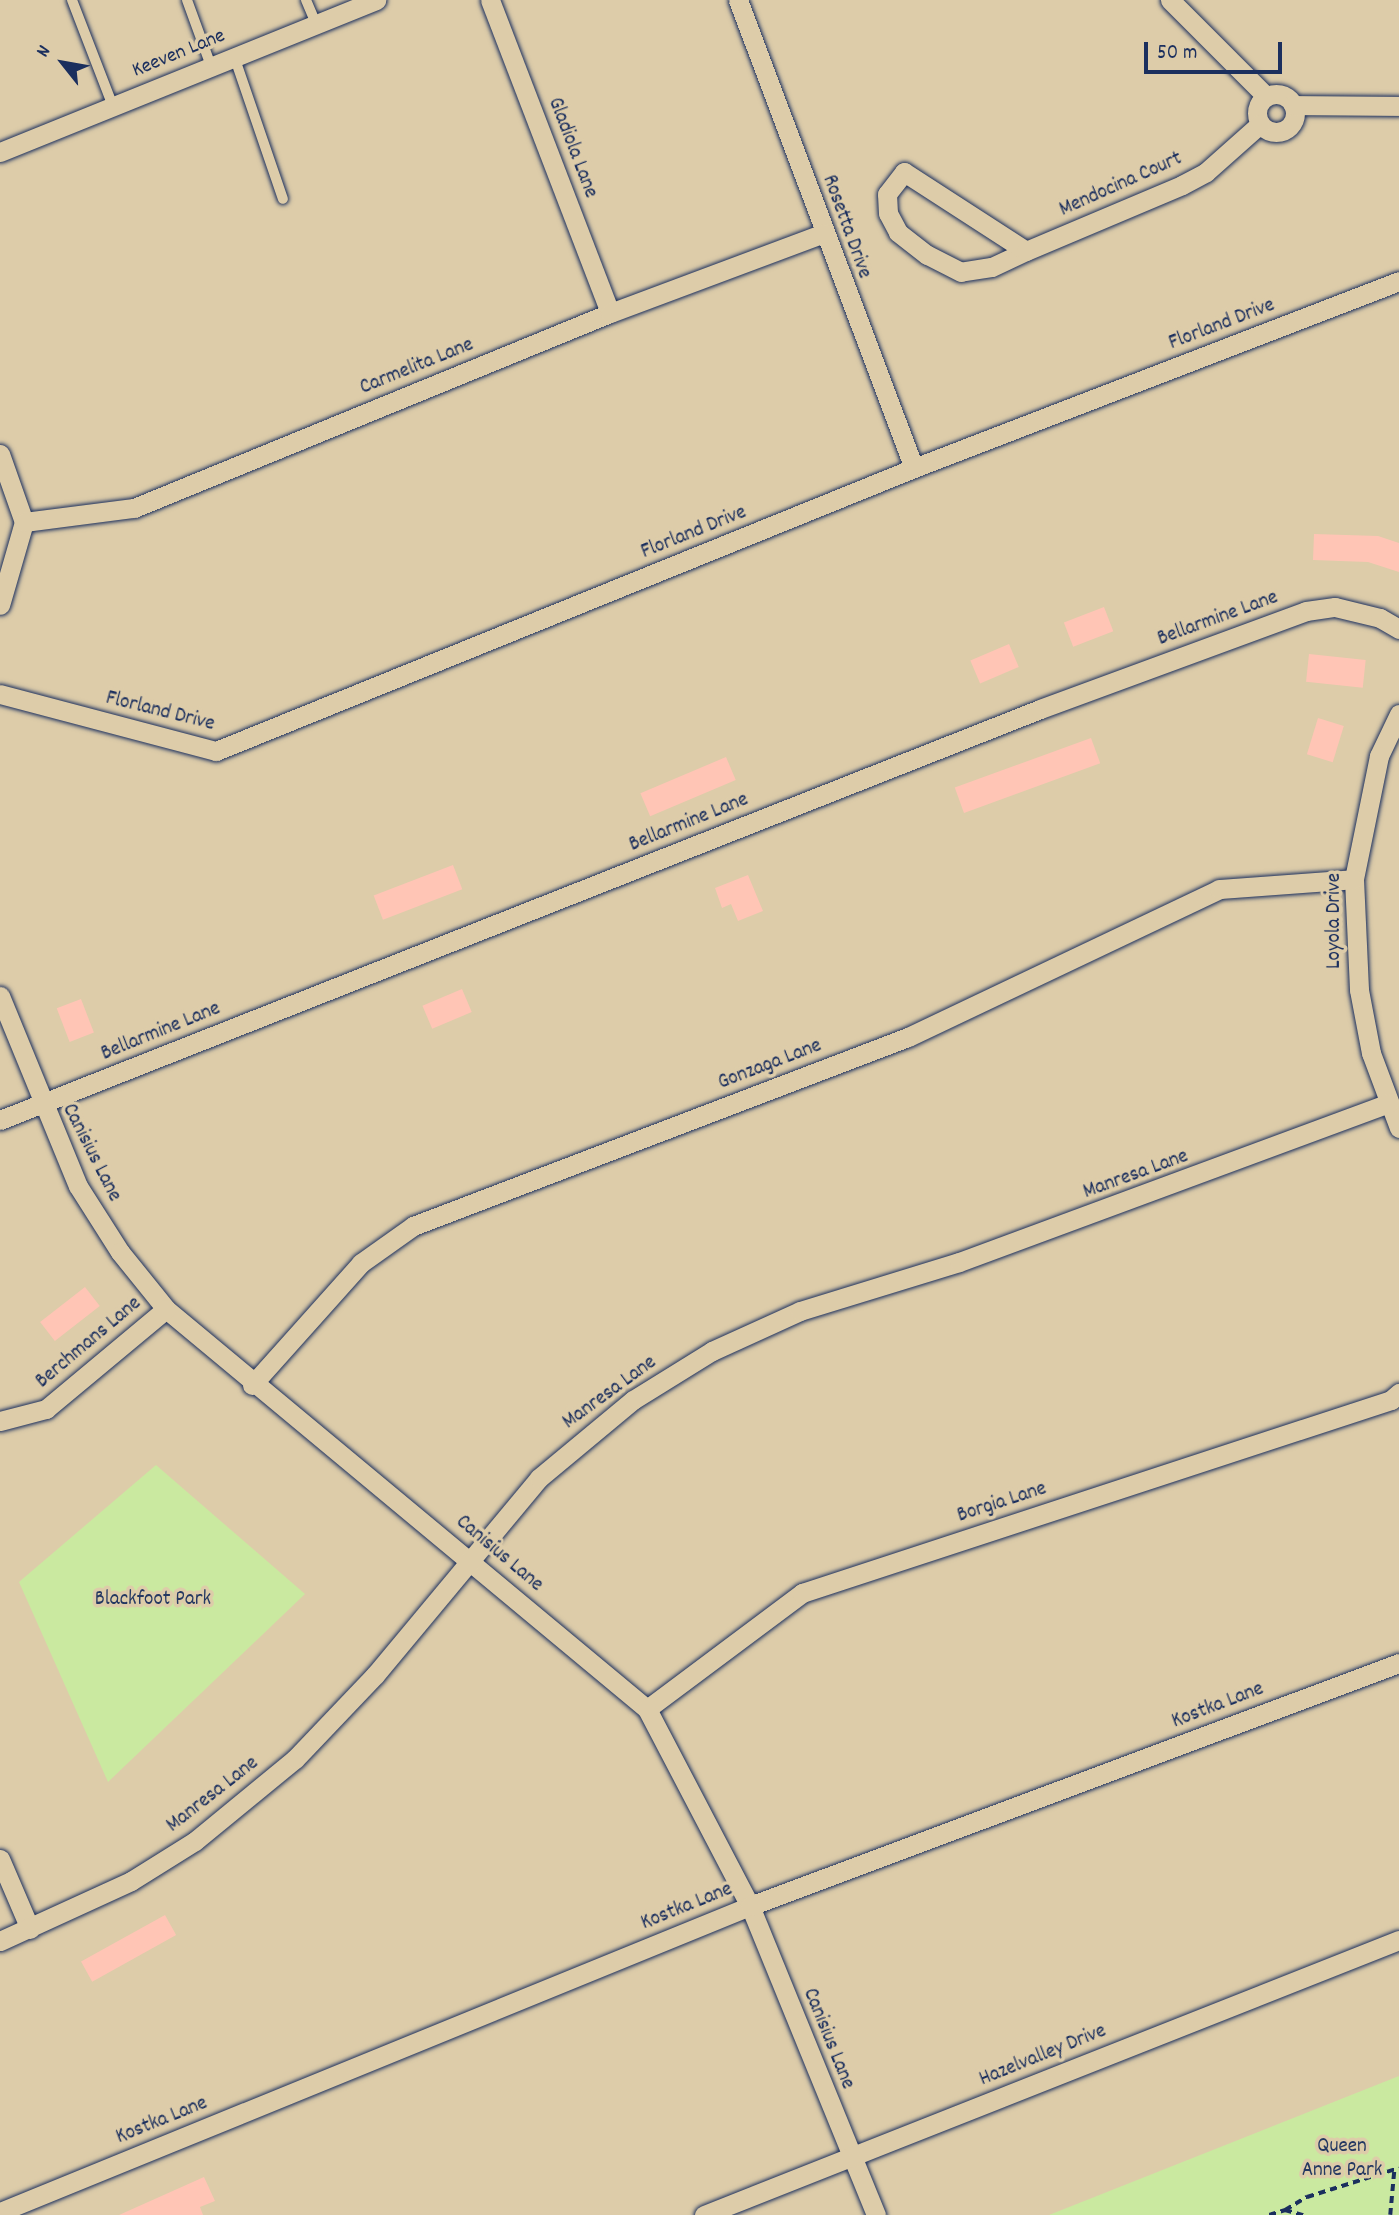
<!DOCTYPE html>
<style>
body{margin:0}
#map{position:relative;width:1399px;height:2215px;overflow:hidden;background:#ddcca9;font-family:Dekko,sans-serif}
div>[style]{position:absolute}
.green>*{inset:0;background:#cae9a0}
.building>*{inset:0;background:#ffc5b5;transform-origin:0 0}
.path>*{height:3.5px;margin-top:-1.75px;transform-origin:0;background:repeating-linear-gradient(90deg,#1b2f5e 0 7px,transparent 0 12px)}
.roads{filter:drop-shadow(0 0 2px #1b2f5e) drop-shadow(0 0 2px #1b2f5e)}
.service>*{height:10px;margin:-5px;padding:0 5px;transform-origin:5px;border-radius:5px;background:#ddcca9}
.minor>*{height:19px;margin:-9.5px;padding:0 9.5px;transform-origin:9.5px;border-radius:9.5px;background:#ddcca9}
.minor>.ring{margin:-9.5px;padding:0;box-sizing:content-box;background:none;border:19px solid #ddcca9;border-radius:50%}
span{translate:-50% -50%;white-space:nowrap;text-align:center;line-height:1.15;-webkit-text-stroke:7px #ddcca9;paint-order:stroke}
.street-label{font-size:21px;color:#1b2f5e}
.park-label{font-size:21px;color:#243861}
.north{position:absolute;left:28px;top:28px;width:70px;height:70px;-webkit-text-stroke:5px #ddcca9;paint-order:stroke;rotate:301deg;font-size:19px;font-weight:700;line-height:28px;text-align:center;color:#1b2f5e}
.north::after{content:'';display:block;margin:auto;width:24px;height:32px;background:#1b2f5e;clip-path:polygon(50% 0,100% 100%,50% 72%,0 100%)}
.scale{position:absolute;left:1144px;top:42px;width:138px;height:32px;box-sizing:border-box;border:4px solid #1b2f5e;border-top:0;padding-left:9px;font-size:21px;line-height:24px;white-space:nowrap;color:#1b2f5e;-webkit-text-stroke:5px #ddcca9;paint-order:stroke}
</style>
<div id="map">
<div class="green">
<i style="clip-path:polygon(156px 1465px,305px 1594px,108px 1782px,19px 1582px)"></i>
<i style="clip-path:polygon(1399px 2076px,1399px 2215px,1049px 2215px)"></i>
</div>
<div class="building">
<i style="clip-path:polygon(1314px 534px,1378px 536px,1399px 543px,1399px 572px,1368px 562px,1313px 560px)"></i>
<i style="left:1104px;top:607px;width:26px;height:43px;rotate:69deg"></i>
<i style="left:1009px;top:644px;width:25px;height:42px;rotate:67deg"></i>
<i style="left:1309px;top:654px;width:57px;height:28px;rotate:6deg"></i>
<i style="left:1318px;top:718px;width:27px;height:38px;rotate:17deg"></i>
<i style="left:1091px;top:738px;width:27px;height:145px;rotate:70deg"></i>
<i style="left:726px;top:757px;width:25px;height:93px;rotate:67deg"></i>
<i style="left:453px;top:865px;width:26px;height:85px;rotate:69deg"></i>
<i style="clip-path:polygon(748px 875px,763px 911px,738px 921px,731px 904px,722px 908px,715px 888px)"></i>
<i style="left:462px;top:989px;width:25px;height:43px;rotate:67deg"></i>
<i style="left:81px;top:999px;width:36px;height:26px;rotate:69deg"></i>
<i style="left:85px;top:1287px;width:24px;height:57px;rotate:52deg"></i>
<i style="left:165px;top:1915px;width:23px;height:96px;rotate:61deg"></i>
<i style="clip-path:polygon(204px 2177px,215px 2201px,200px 2207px,203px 2215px,119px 2215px)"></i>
</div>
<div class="path">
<i style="left:1285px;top:2210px;width:26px;rotate:-31deg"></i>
<i style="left:1307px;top:2197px;width:96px;rotate:-17.5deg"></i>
<i style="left:1269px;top:2215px;width:17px;rotate:-17deg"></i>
<i style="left:1285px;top:2210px;width:19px;rotate:16deg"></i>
<i style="left:1390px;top:2215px;width:44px;rotate:-84.8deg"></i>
</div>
<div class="roads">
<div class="service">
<i style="left:72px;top:0;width:114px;rotate:68.9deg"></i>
<i style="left:187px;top:0;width:70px;rotate:70deg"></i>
<i style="left:306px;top:0;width:25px;rotate:67deg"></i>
<i style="left:234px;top:56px;width:151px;rotate:71.1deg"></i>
</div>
<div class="minor">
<i style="left:490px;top:0;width:335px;rotate:69deg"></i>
<i style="left:738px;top:0;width:500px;rotate:69.4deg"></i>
<i style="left:1170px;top:0;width:136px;rotate:45deg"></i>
<i class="ring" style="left:1257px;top:94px;width:19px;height:19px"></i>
<i style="left:1293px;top:105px;width:106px;rotate:0.5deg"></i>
<i style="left:0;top:152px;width:406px;rotate:-22deg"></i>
<i style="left:1026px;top:251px;width:38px;rotate:155deg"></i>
<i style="left:991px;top:267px;width:30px;rotate:171deg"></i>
<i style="left:961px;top:272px;width:38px;rotate:-153deg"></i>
<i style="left:927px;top:255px;width:37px;rotate:-142deg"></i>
<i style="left:898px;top:232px;width:21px;rotate:-118deg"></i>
<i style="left:888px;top:213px;width:19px;rotate:-93deg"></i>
<i style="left:887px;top:194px;width:28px;rotate:-52deg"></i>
<i style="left:904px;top:172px;width:145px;rotate:32.9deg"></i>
<i style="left:1026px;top:251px;width:169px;rotate:-22.9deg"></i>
<i style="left:1182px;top:185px;width:27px;rotate:-28deg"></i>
<i style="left:1206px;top:172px;width:72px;rotate:-41.6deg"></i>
<i style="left:0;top:454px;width:72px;rotate:70.6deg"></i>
<i style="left:24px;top:522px;width:86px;rotate:106.1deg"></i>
<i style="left:24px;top:522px;width:111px;rotate:-7.3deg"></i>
<i style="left:134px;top:508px;width:514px;rotate:-22.28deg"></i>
<i style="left:610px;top:313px;width:228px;rotate:-20.5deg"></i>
<i style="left:0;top:694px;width:223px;rotate:14.8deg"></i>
<i style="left:216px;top:751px;width:753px;rotate:-22.07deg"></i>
<i style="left:914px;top:468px;width:520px;rotate:-21.08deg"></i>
<i style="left:1399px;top:714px;width:47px;rotate:115.5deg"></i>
<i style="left:1379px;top:756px;width:126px;rotate:101.5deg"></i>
<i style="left:1354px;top:879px;width:111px;rotate:87.4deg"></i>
<i style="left:1359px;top:990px;width:64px;rotate:79.2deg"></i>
<i style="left:1371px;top:1053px;width:80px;rotate:69.5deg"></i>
<i style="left:0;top:996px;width:205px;rotate:67.7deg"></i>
<i style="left:78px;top:1186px;width:78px;rotate:57.5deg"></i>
<i style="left:120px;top:1252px;width:73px;rotate:51.1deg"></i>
<i style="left:166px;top:1309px;width:626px;rotate:39.75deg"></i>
<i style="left:647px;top:1709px;width:222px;rotate:62.4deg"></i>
<i style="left:750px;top:1906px;width:334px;rotate:67.8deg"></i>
<i style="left:0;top:1120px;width:1118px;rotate:-21.56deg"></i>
<i style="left:1040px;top:709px;width:283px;rotate:-20.2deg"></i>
<i style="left:1306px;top:611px;width:29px;rotate:-8deg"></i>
<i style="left:1335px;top:607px;width:46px;rotate:13.7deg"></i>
<i style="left:1380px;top:618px;width:22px;rotate:30deg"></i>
<i style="left:252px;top:1385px;width:164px;rotate:-48.2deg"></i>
<i style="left:361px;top:1263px;width:64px;rotate:-35.4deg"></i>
<i style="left:413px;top:1226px;width:530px;rotate:-20.9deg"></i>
<i style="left:908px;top:1037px;width:344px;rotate:-25.4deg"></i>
<i style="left:1219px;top:889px;width:135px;rotate:-4.2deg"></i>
<i style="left:0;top:1421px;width:48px;rotate:-14.6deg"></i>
<i style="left:46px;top:1409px;width:156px;rotate:-39.8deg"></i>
<i style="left:647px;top:1709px;width:194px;rotate:-36.8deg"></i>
<i style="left:802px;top:1593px;width:620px;rotate:-18.14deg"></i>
<i style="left:1391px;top:1400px;width:11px;rotate:-41deg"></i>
<i style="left:0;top:1859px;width:76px;rotate:66.8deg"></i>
<i style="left:0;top:1941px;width:144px;rotate:-24.6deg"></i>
<i style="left:131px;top:1881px;width:75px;rotate:-32deg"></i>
<i style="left:195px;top:1841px;width:129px;rotate:-39.4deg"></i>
<i style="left:295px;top:1759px;width:116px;rotate:-46.4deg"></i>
<i style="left:375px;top:1675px;width:256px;rotate:-50.2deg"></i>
<i style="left:539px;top:1478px;width:122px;rotate:-39.7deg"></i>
<i style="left:633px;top:1400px;width:93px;rotate:-31.8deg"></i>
<i style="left:712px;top:1351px;width:97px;rotate:-24.4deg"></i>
<i style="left:800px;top:1311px;width:166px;rotate:-17.1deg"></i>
<i style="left:959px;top:1262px;width:458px;rotate:-20.3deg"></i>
<i style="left:0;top:2212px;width:810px;rotate:-22.2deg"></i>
<i style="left:750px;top:1906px;width:693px;rotate:-20.53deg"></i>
<i style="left:704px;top:2215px;width:747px;rotate:-21.59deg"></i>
</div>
</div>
<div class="street-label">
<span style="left:179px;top:54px;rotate:-22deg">Keeven Lane</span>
<span style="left:572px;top:148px;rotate:69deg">Gladiola Lane</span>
<span style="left:1121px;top:185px;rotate:-24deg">Mendocina Court</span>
<span style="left:846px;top:227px;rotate:70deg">Rosetta Drive</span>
<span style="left:1222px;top:325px;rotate:-21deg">Florland Drive</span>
<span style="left:417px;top:367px;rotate:-22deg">Carmelita Lane</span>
<span style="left:694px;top:533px;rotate:-22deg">Florland Drive</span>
<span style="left:1218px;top:619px;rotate:-20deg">Bellarmine Lane</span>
<span style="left:160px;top:712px;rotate:14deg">Florland Drive</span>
<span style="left:689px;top:823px;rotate:-22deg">Bellarmine Lane</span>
<span style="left:1335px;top:921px;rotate:-90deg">Loyola Drive</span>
<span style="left:161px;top:1032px;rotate:-22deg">Bellarmine Lane</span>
<span style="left:770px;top:1065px;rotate:-21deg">Gonzaga Lane</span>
<span style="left:91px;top:1153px;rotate:63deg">Canisius Lane</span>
<span style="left:1136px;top:1175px;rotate:-20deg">Manresa Lane</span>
<span style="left:89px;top:1343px;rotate:-40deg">Berchmans Lane</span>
<span style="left:610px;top:1393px;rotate:-36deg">Manresa Lane</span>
<span style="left:1002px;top:1503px;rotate:-18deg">Borgia Lane</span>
<span style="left:499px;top:1554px;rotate:40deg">Canisius Lane</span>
<span style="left:1218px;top:1706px;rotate:-21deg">Kostka Lane</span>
<span style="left:213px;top:1795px;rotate:-38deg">Manresa Lane</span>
<span style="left:687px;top:1907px;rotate:-22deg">Kostka Lane</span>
<span style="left:828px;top:2039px;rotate:68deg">Canisius Lane</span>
<span style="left:1043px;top:2056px;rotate:-22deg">Hazelvalley Drive</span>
<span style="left:162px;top:2121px;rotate:-22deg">Kostka Lane</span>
</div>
<div class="park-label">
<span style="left:153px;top:1600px">Blackfoot Park</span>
<span style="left:1342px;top:2159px">Queen<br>Anne Park</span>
</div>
<div class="north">N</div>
<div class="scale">50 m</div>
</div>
